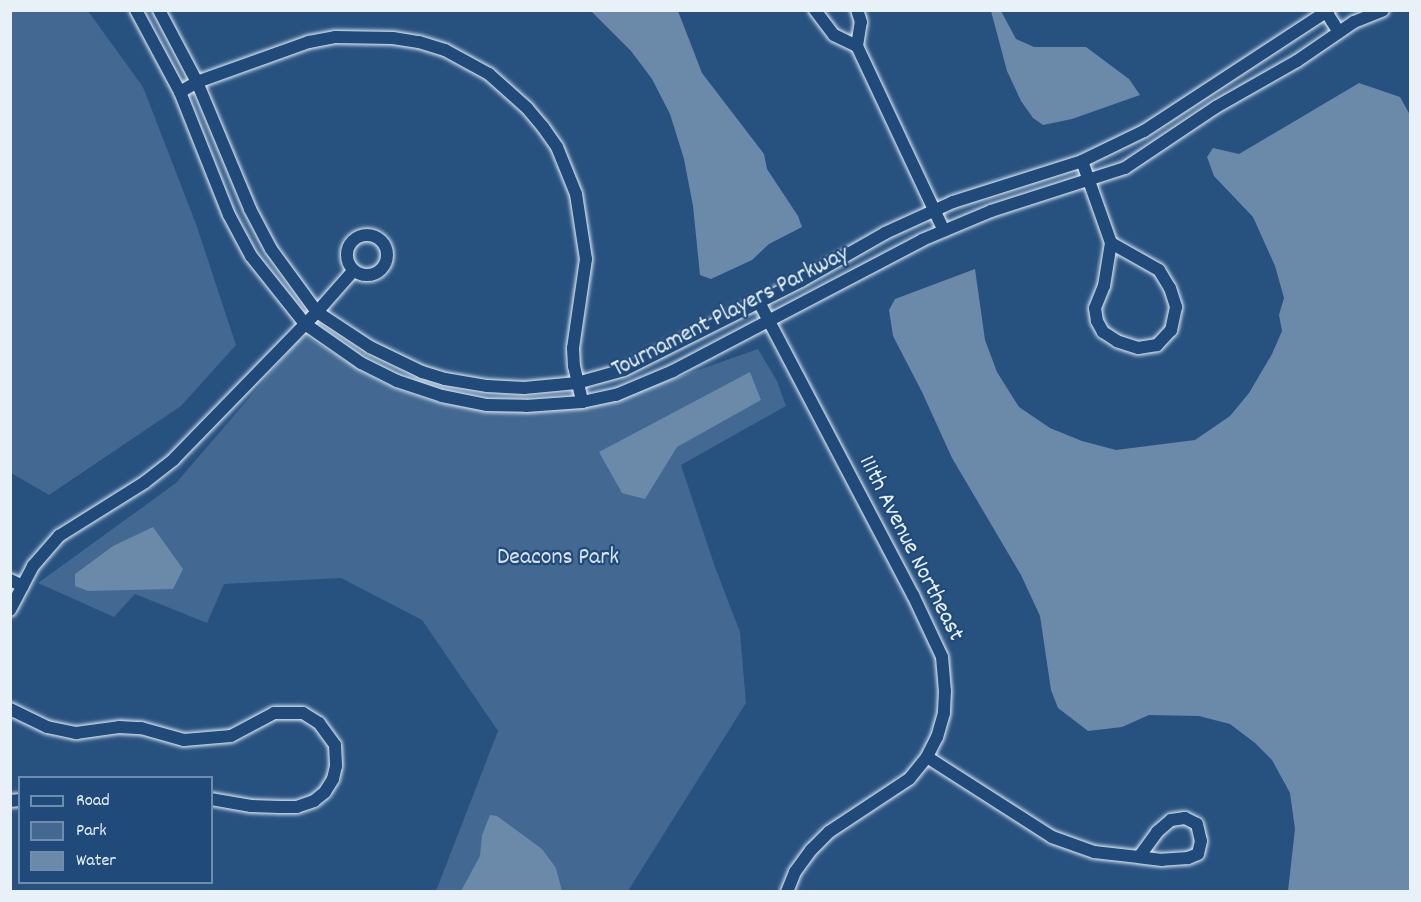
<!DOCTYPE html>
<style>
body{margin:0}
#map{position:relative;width:1421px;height:902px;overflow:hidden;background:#27517f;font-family:Dekko,sans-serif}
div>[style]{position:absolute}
.green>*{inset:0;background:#436891}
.water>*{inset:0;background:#6b8aaa}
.roads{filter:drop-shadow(0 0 2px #e8f1f8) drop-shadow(0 0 2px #e8f1f8)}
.street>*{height:12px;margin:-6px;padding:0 6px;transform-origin:6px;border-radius:6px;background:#1f4a7a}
.street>.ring{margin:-6px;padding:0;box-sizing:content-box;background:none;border:12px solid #1f4a7a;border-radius:50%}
span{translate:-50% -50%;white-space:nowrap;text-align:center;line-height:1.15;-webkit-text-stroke:4.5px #1f4a7a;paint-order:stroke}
.street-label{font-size:24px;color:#e8f1f8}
.park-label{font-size:24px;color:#d8e3ee}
.frame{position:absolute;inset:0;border:12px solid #e8f1f8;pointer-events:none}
.legend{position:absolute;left:18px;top:776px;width:195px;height:108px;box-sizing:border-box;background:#1f4a7a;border:2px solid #6f8dac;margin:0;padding:8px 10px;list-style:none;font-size:18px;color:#e8f1f8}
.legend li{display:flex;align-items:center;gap:12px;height:30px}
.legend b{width:30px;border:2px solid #6f8dac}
</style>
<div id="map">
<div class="green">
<i style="clip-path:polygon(11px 10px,88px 11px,143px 87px,196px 224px,236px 345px,181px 406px,49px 495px,11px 473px)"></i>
<i style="clip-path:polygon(306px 336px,363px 372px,396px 389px,440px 403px,493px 412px,542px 412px,581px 407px,630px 394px,758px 349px,777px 381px,786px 406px,681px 465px,715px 567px,740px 632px,746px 703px,628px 891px,436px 891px,498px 731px,422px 620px,341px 578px,224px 584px,207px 623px,135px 594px,114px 617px,38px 583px,176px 483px,298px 341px)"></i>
</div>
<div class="water">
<i style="clip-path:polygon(591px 11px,678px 11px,702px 73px,764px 154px,767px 169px,798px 216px,802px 227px,769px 244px,752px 260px,711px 279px,700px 275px,693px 206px,684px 159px,670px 114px,652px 79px,631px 51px)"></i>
<i style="clip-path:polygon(991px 11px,1001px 11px,1016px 39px,1034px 47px,1086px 47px,1129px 79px,1140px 95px,1072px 119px,1043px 125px,1033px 118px,1021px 101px,1007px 71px)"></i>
<i style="clip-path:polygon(1359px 83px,1400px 97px,1410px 115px,1410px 891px,1288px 891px,1295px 829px,1290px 793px,1272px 760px,1255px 743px,1230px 724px,1199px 716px,1149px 715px,1122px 727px,1088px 731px,1058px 708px,1051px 690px,1040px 616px,1021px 575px,952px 458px,922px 392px,893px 336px,889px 310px,895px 299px,975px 269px,985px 340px,997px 372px,1019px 407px,1050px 428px,1082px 441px,1116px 450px,1195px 440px,1230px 416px,1249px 393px,1272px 354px,1282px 331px,1279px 315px,1284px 298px,1275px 266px,1253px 217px,1214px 176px,1207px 157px,1213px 148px,1239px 154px)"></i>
<i style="clip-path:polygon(750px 372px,761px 400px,677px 447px,645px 499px,622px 493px,599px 452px)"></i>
<i style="clip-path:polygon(153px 527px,183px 569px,173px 589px,88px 591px,75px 586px,75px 574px,113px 546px)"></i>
<i style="clip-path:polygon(490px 815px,497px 816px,542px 849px,556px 868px,562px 891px,461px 891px,480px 856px,482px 835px)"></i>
</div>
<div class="roads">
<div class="street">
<i style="left:136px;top:10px;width:93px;rotate:61.8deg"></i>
<i style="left:180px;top:92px;width:132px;rotate:68.3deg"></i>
<i style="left:229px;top:215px;width:47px;rotate:61.8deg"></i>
<i style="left:251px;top:256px;width:87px;rotate:51.5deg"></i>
<i style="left:305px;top:324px;width:68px;rotate:34.9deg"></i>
<i style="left:361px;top:363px;width:40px;rotate:26.6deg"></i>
<i style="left:397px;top:381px;width:47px;rotate:18.4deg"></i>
<i style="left:442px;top:396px;width:46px;rotate:11.3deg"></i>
<i style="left:487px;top:405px;width:39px;rotate:1deg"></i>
<i style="left:526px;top:406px;width:56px;rotate:-4.1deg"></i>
<i style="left:582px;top:402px;width:35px;rotate:-12deg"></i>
<i style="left:616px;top:395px;width:62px;rotate:-22.8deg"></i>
<i style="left:673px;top:371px;width:281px;rotate:-27.7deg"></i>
<i style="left:922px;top:240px;width:75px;rotate:-22.8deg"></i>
<i style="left:991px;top:211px;width:141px;rotate:-17.8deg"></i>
<i style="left:1125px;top:168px;width:110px;rotate:-33.8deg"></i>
<i style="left:1216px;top:107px;width:93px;rotate:-29.6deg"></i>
<i style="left:1297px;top:61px;width:69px;rotate:-34.4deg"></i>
<i style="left:1354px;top:22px;width:31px;rotate:-22deg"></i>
<i style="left:159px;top:10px;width:81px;rotate:62.2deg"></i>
<i style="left:197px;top:82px;width:138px;rotate:67.3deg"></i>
<i style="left:250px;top:209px;width:45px;rotate:62.3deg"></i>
<i style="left:271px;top:249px;width:78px;rotate:53.9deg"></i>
<i style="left:317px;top:312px;width:64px;rotate:33.4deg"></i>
<i style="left:370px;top:347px;width:58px;rotate:25.7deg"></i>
<i style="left:422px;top:372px;width:24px;rotate:17deg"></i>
<i style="left:445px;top:379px;width:43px;rotate:9.5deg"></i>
<i style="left:487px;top:386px;width:37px;rotate:3deg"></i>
<i style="left:524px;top:388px;width:53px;rotate:-5.4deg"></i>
<i style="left:577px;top:383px;width:49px;rotate:-15.5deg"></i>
<i style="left:624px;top:370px;width:198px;rotate:-26.7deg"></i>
<i style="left:801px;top:281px;width:97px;rotate:-29.7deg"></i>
<i style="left:885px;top:233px;width:75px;rotate:-24.5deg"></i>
<i style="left:953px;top:202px;width:135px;rotate:-17.6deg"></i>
<i style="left:1082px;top:161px;width:69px;rotate:-25.8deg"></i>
<i style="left:1144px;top:131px;width:221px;rotate:-33.2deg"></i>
<i style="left:815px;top:10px;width:31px;rotate:53deg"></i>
<i style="left:834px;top:35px;width:25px;rotate:26deg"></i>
<i style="left:1325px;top:10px;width:26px;rotate:58deg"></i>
<i style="left:857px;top:46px;width:204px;rotate:64.8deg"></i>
<i style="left:857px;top:46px;width:24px;rotate:-81deg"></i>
<i style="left:861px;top:22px;width:13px;rotate:-108deg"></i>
<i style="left:180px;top:92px;width:20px;rotate:-30deg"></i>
<i style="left:197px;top:82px;width:119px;rotate:-19.7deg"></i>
<i style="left:309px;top:42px;width:26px;rotate:-11deg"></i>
<i style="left:335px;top:37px;width:58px;rotate:1deg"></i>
<i style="left:393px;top:38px;width:26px;rotate:9deg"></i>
<i style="left:419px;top:42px;width:27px;rotate:17deg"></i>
<i style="left:445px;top:50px;width:50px;rotate:28.6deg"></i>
<i style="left:489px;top:74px;width:51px;rotate:41.8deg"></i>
<i style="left:527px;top:108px;width:25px;rotate:50deg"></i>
<i style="left:543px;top:127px;width:24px;rotate:55deg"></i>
<i style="left:557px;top:147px;width:51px;rotate:68deg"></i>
<i style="left:576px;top:194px;width:66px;rotate:81.3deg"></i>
<i style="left:586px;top:259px;width:90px;rotate:98.3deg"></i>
<i style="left:573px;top:348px;width:18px;rotate:87deg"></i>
<i style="left:574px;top:366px;width:37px;rotate:77deg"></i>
<i style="left:1082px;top:161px;width:87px;rotate:70.5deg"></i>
<i class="ring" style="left:347px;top:235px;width:28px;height:28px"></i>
<i style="left:1111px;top:243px;width:55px;rotate:29.4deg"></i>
<i style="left:1159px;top:270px;width:21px;rotate:59deg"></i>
<i style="left:1170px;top:288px;width:20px;rotate:72deg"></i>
<i style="left:1176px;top:307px;width:24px;rotate:102deg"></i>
<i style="left:1171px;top:330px;width:21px;rotate:133deg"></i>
<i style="left:1157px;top:345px;width:19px;rotate:171deg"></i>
<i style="left:1138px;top:348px;width:22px;rotate:-162deg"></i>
<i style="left:1117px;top:341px;width:17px;rotate:-147deg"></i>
<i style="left:1103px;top:332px;width:13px;rotate:-119deg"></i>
<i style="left:1097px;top:321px;width:13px;rotate:-99deg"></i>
<i style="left:1095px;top:308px;width:24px;rotate:-68deg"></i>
<i style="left:1104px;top:286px;width:44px;rotate:-80.8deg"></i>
<i style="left:759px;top:302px;width:331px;rotate:62.3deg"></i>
<i style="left:913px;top:595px;width:68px;rotate:64.9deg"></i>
<i style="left:942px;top:657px;width:34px;rotate:85deg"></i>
<i style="left:945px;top:691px;width:22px;rotate:93deg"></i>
<i style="left:944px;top:713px;width:25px;rotate:106deg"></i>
<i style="left:937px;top:737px;width:22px;rotate:117deg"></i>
<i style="left:927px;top:757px;width:28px;rotate:129deg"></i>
<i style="left:909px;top:779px;width:96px;rotate:146.5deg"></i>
<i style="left:829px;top:832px;width:25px;rotate:135deg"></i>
<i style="left:811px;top:850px;width:27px;rotate:126deg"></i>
<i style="left:795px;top:872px;width:22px;rotate:112deg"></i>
<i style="left:10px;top:580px;width:14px;rotate:25deg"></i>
<i style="left:10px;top:610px;width:50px;rotate:-62.4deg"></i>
<i style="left:33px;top:566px;width:40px;rotate:-49deg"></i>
<i style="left:59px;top:536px;width:102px;rotate:-32.1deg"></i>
<i style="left:145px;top:482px;width:37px;rotate:-38deg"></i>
<i style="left:174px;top:459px;width:205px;rotate:-45.8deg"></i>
<i style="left:317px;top:312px;width:55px;rotate:-48.7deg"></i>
<i style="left:10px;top:709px;width:41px;rotate:25.9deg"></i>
<i style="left:47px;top:727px;width:30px;rotate:12deg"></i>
<i style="left:76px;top:733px;width:43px;rotate:-7.9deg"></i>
<i style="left:119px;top:727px;width:22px;rotate:3deg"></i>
<i style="left:141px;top:728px;width:45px;rotate:15.6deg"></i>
<i style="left:184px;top:740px;width:47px;rotate:-4.9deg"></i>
<i style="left:231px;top:736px;width:49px;rotate:-28.1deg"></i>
<i style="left:274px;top:713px;width:29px"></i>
<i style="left:303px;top:713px;width:19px;rotate:32deg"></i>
<i style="left:319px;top:723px;width:27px;rotate:54deg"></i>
<i style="left:335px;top:745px;width:21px;rotate:87deg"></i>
<i style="left:336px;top:766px;width:13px;rotate:103deg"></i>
<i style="left:333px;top:779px;width:15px;rotate:122deg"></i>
<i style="left:325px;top:792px;width:14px;rotate:141deg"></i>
<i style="left:314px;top:801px;width:18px;rotate:161deg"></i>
<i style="left:297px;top:807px;width:17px;rotate:180deg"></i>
<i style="left:280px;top:807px;width:29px;rotate:-178deg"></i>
<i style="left:251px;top:806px;width:40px;rotate:-170deg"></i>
<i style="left:927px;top:757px;width:148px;rotate:32.6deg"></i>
<i style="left:1052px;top:837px;width:45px;rotate:19.7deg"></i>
<i style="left:1094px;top:852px;width:45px;rotate:6.3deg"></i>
<i style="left:10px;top:801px;width:10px;rotate:-6deg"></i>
<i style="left:1185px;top:818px;width:13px;rotate:27deg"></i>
<i style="left:1197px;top:824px;width:17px;rotate:77deg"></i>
<i style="left:1201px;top:841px;width:13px;rotate:103deg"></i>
<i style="left:1198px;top:854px;width:11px;rotate:158deg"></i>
<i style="left:1188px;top:858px;width:26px;rotate:176deg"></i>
<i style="left:1162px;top:860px;width:23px;rotate:-173deg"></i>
<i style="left:1139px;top:857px;width:31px;rotate:-54deg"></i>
<i style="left:1157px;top:832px;width:18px;rotate:-41deg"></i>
<i style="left:1171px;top:820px;width:14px;rotate:-8deg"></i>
</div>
</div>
<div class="street-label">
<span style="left:731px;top:313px;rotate:-27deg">Tournament Players Parkway</span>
<span style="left:910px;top:549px;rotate:63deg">111th Avenue Northeast</span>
</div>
<div class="park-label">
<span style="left:558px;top:559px">Deacons Park</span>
</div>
<div class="frame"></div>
<ul class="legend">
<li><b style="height:8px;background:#1f4a7a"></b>Road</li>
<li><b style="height:16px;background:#436891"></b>Park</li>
<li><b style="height:16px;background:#6b8aaa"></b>Water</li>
</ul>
</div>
